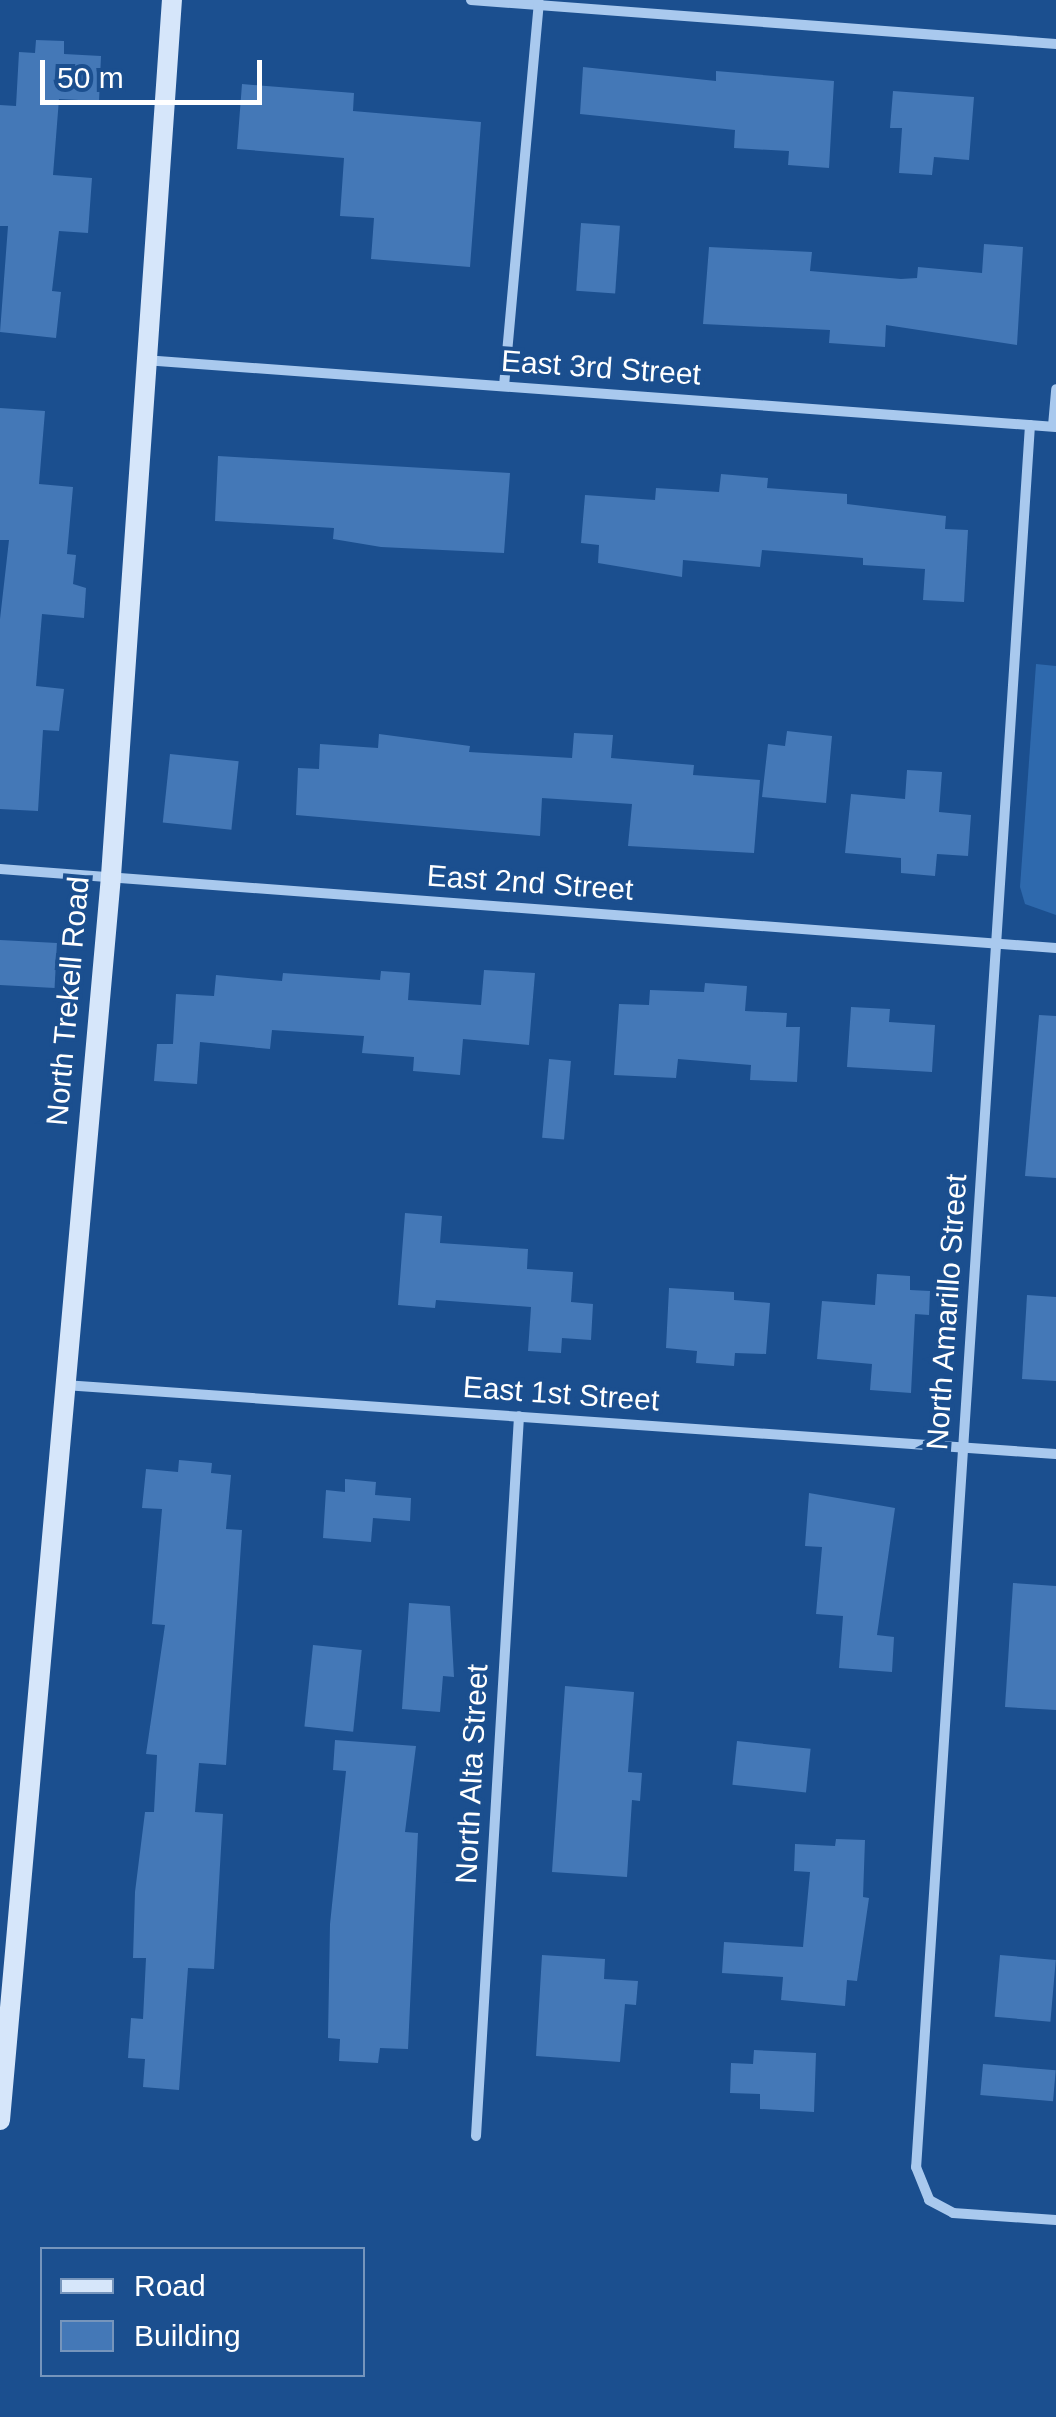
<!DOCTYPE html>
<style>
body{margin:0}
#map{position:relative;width:1056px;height:2417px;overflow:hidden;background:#1b4f8f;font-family:Arial,sans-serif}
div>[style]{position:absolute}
.green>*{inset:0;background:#2e69ad}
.building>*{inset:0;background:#4478b7;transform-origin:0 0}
.minor>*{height:10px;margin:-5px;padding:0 5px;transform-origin:5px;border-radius:5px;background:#a9c9ee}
.secondary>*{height:20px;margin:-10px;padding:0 10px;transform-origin:10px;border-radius:10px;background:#d6e6fa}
span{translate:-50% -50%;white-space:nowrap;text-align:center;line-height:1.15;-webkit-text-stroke:8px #1b4f8f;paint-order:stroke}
.street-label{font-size:30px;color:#fff}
.legend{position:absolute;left:40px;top:2247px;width:325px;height:130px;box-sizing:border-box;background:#1b4f8f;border:2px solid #7695bc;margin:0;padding:12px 18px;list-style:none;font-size:30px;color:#fff}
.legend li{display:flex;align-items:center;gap:20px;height:50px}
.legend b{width:50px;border:2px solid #7695bc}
.scale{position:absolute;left:40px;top:60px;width:222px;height:45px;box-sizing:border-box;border:5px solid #fff;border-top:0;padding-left:12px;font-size:30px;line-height:35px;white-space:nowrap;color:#fff;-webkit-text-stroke:8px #1b4f8f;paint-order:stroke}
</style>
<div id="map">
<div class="green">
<i style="clip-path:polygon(1036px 664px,1056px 666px,1056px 915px,1025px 904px,1020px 887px)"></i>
</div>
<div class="building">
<i style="clip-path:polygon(36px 40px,64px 41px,64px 54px,101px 56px,99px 101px,59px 99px,53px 175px,92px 178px,88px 233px,59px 231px,52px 291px,61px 292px,56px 338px,0 332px,8px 226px,0 226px,0 105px,16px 106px,19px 52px,35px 53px)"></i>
<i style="clip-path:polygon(583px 67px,716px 81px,716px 71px,834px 81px,829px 168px,788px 165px,789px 151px,734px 148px,735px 130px,580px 114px)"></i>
<i style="clip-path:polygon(242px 84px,354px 93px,353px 111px,481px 122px,470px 267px,371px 259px,374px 218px,340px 216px,344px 158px,237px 149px)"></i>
<i style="clip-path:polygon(893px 91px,974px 97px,969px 160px,934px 157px,932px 175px,899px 173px,902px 128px,890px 128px)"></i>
<i style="left:581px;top:223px;width:39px;height:68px;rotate:4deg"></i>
<i style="clip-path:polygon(984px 244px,1023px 247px,1017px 345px,886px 325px,885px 347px,829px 343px,830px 330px,703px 324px,709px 247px,812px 252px,810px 271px,901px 279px,917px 278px,918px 267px,982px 273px)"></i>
<i style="clip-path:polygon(0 408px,45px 411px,39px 484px,73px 487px,67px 554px,76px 555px,73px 584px,86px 588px,84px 618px,42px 614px,36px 686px,64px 689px,59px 731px,43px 730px,38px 811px,0 809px,0 619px,9px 540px,0 540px)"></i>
<i style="clip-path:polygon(218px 456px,510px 473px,504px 553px,381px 547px,333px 539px,334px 528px,215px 521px)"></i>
<i style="clip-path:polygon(721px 474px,768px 478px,767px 488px,847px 494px,847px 504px,946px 516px,945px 529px,968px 530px,964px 602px,923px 600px,925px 569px,863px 565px,863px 558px,762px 550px,760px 567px,683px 560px,682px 577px,598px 563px,599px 545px,581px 543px,585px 495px,655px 500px,656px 488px,719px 492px)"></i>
<i style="clip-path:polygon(787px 731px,832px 736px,826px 803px,762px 797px,768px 744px,785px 746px)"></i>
<i style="clip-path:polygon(574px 733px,613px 735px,611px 758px,694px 765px,693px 775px,760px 780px,754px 853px,628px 846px,632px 804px,542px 798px,540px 836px,296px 815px,298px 768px,319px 769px,320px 744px,378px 748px,379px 734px,470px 746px,469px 752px,572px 758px)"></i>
<i style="left:170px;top:754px;width:69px;height:69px;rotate:6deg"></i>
<i style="clip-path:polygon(907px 770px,942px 772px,939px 812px,971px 815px,968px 856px,937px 854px,935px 876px,901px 873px,901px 858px,845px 853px,851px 794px,905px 799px)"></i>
<i style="left:0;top:940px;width:57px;height:45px;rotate:3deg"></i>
<i style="clip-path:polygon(484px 970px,535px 973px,529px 1045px,463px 1039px,460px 1075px,413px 1071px,414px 1057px,362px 1053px,364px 1036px,272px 1030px,270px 1049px,200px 1042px,197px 1084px,154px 1081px,157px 1044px,173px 1044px,176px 994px,214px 996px,216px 975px,282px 981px,283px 973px,380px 980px,381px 971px,410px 973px,408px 1000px,481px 1005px)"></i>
<i style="clip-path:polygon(705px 983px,747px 986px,745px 1011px,787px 1013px,786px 1027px,800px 1027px,797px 1082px,750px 1080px,751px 1065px,678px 1059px,676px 1078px,614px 1075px,619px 1004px,649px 1005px,650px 990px,704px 992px)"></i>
<i style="clip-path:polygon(851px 1007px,890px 1009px,889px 1022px,935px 1025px,932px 1072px,847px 1067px)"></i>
<i style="clip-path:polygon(1039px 1015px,1056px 1016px,1056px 1178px,1025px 1176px)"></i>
<i style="left:549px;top:1059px;width:22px;height:79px;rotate:5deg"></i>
<i style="clip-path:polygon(405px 1213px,442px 1216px,440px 1243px,528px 1249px,527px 1269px,573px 1272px,571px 1302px,593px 1304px,591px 1340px,562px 1338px,561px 1353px,528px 1351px,531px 1307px,436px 1300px,435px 1308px,398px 1305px)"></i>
<i style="clip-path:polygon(877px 1274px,910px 1276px,910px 1290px,930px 1291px,929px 1315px,915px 1314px,911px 1393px,870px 1390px,872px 1364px,817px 1359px,822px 1301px,875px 1305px)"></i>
<i style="clip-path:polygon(669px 1288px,734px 1292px,734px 1300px,770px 1303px,766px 1354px,735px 1353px,734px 1366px,696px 1363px,697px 1351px,666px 1348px)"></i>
<i style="clip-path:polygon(1027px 1295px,1056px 1297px,1056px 1381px,1022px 1379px)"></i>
<i style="clip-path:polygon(179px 1460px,212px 1463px,211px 1473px,231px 1475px,226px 1529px,242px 1530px,226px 1765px,199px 1763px,195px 1812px,223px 1814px,214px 1969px,188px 1968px,179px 2090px,143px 2087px,145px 2059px,128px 2058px,131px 2018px,143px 2019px,146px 1958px,133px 1958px,135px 1892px,145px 1812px,154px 1812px,157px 1755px,146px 1754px,165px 1625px,152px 1624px,162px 1509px,142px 1508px,146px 1469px,178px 1472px)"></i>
<i style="clip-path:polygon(345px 1479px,376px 1482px,375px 1495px,411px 1498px,410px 1521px,373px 1518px,371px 1542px,323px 1538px,326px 1490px,345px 1492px)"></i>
<i style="clip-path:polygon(809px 1493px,895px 1508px,877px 1635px,894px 1637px,892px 1672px,839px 1668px,843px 1616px,816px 1614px,822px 1547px,805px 1546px)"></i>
<i style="clip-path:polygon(1013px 1583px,1056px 1586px,1056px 1710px,1005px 1707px)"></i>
<i style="clip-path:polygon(409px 1603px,450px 1606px,454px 1677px,443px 1676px,440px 1712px,402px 1709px)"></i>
<i style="left:313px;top:1645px;width:49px;height:82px;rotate:6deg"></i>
<i style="clip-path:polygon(565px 1686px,634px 1692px,628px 1772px,642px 1773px,640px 1801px,632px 1800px,627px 1877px,552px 1872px)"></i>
<i style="clip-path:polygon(335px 1740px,416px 1746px,405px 1832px,418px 1833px,408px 2049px,380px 2048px,378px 2063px,339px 2061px,340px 2039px,328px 2038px,330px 1924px,346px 1771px,333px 1770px)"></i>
<i style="left:737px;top:1741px;width:74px;height:44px;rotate:6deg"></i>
<i style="clip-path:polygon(836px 1839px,865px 1840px,863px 1897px,869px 1898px,857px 1981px,847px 1980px,845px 2006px,781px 2000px,783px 1977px,722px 1973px,724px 1942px,803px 1947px,810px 1872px,794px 1871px,795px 1844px,835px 1846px)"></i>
<i style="clip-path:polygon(542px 1955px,605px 1959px,604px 1979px,638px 1981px,636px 2005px,625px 2004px,620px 2062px,536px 2056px)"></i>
<i style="left:1000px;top:1955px;width:56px;height:62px;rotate:5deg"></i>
<i style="clip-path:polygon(754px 2050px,816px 2053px,814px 2112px,760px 2109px,760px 2094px,730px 2093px,731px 2063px,753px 2064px)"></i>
<i style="left:983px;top:2064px;width:73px;height:31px;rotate:5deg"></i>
</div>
<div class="minor">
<i style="left:471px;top:0;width:587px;rotate:4.3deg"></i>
<i style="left:144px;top:360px;width:914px;rotate:4.2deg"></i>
<i style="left:504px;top:386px;width:385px;rotate:-84.8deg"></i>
<i style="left:1030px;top:425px;width:1746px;rotate:93.74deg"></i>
<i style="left:916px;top:2167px;width:35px;rotate:68deg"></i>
<i style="left:929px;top:2200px;width:27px;rotate:28deg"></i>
<i style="left:953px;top:2213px;width:103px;rotate:3.9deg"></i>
<i style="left:1053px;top:426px;width:37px;rotate:-85deg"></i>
<i style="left:0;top:869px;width:1059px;rotate:4.28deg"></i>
<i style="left:64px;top:1385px;width:994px;rotate:3.98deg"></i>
<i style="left:476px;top:2136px;width:721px;rotate:-86.58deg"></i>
</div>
<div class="secondary">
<i style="left:0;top:2120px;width:1249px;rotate:-84.9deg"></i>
<i style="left:111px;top:876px;width:878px;rotate:-86.02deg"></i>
</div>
<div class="street-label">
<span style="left:601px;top:368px;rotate:4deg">East 3rd Street</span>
<span style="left:530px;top:883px;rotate:4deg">East 2nd Street</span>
<span style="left:68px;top:1001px;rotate:-85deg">North Trekell Road</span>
<span style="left:947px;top:1312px;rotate:-86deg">North Amarillo Street</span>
<span style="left:561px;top:1394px;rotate:4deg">East 1st Street</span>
<span style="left:472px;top:1774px;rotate:-87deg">North Alta Street</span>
</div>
<ul class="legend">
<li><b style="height:12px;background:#d6e6fa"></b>Road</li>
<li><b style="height:28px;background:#4478b7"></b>Building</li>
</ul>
<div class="scale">50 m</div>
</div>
